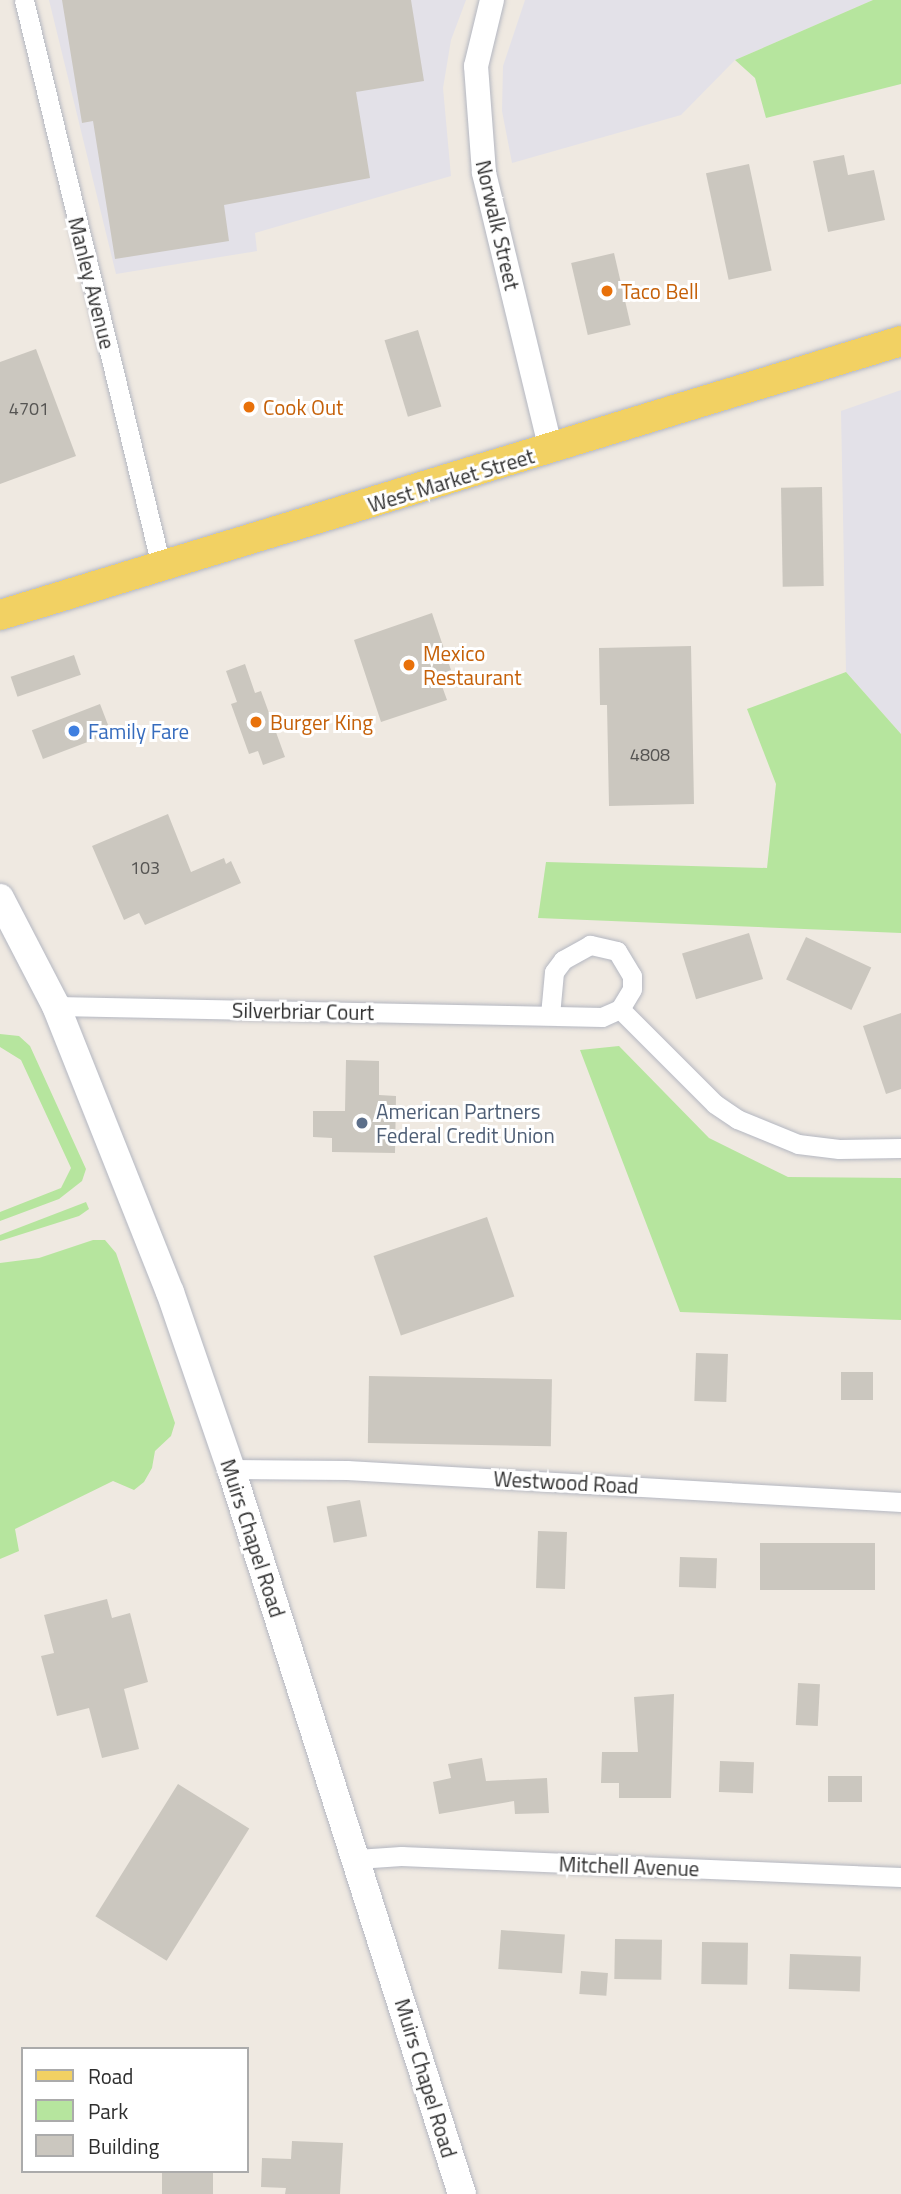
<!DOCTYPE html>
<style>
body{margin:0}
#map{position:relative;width:901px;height:2194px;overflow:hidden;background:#efe9e1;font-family:"Titillium Web",sans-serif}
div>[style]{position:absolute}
.industrial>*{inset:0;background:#e3e1e8}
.green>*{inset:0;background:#b6e59e}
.building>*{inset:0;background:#cbc7bf;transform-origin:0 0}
.roads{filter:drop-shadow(0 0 2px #b4b7c1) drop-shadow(0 0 2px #b4b7c1)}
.minor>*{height:19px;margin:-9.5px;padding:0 9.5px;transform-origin:9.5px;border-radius:9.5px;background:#fff}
.tertiary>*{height:24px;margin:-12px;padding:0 12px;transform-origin:12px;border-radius:12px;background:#fff}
.secondary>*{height:28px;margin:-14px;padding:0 14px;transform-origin:14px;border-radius:14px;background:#fff}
.primary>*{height:30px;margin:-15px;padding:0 15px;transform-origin:15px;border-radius:15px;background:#f2d163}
.dots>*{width:19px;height:19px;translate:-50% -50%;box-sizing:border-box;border:4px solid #fff;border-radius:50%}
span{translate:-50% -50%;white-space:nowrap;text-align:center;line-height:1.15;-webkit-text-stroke:6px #fff;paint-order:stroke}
.number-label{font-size:18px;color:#555452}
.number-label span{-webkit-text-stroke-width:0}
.street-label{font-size:21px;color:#2e2e2e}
.food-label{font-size:21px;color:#c56008}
.left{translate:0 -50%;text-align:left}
.shop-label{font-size:21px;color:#366cbe}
.service-label{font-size:21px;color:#4e5e75}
.legend{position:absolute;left:21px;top:2047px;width:228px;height:126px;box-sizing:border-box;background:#fff;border:2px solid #ababab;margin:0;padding:9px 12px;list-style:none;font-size:21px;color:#2e2e2e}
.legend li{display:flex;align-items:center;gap:14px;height:35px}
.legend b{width:35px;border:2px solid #ababab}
</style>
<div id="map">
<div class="industrial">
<i style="clip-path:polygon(49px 0,466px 0,451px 40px,443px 88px,451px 176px,255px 233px,257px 251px,116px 274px)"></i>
<i style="clip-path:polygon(525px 0,873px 0,735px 60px,681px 115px,512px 163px,502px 111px,503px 66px)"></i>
<i style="clip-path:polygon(901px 390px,901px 734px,846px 672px,841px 411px)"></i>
</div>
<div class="green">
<i style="clip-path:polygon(873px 0,901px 0,901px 84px,766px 118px,755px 78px,735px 60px)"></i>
<i style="clip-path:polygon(846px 672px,901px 734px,901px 933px,538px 918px,546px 862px,767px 868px,776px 784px,747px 709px)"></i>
<i style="clip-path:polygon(0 1034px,19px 1036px,30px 1046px,86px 1169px,82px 1181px,59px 1199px,0 1221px,0 1212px,61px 1188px,71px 1168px,21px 1060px,0 1047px)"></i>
<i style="clip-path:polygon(619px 1046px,709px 1138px,788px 1177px,901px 1178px,901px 1320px,680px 1312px,580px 1050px)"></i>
<i style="clip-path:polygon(86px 1202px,89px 1209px,79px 1216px,0 1241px,0 1235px)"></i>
<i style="clip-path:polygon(93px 1240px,105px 1240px,116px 1253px,175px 1423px,171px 1436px,155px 1451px,152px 1468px,144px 1482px,134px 1490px,113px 1481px,15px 1529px,19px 1551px,0 1559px,0 1263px,39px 1258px)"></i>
</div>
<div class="building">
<i style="clip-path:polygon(62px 0,411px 0,424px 81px,356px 92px,370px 178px,224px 205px,229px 241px,115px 259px,93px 121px,82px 123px)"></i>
<i style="clip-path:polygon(844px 155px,848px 175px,874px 170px,885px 220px,828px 232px,813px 161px)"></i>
<i style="left:749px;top:164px;width:109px;height:44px;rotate:78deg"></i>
<i style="left:614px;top:253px;width:74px;height:44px;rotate:77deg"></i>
<i style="left:418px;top:330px;width:80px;height:35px;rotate:73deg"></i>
<i style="clip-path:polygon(36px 349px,76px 456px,0 484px,0 362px)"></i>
<i style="left:822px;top:487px;width:99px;height:41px;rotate:89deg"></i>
<i style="clip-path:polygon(432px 613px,451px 670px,438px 675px,447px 700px,381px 722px,354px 640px)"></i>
<i style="clip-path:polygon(691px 646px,694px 804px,609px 806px,607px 705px,600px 705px,599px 648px)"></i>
<i style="left:74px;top:655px;width:21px;height:67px;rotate:71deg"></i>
<i style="clip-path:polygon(245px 664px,255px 693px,261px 691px,285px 757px,263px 765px,258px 751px,249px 754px,231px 704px,237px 702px,226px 671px)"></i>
<i style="left:100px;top:704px;width:31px;height:73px;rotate:69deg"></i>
<i style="clip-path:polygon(168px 814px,191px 872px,224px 858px,226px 864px,231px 861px,241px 883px,145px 925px,139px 913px,124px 920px,92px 846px)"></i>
<i style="left:749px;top:933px;width:48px;height:70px;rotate:73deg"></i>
<i style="left:806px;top:937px;width:72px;height:47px;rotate:25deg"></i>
<i style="clip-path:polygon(901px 1013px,901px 1089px,886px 1094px,863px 1026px)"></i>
<i style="clip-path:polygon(346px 1060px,379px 1061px,379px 1095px,396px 1096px,395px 1153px,332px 1152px,332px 1138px,313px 1137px,313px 1111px,345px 1111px)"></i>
<i style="left:487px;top:1217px;width:84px;height:120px;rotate:71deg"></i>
<i style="left:696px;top:1353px;width:32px;height:48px;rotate:2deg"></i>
<i style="left:841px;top:1372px;width:32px;height:28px"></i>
<i style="left:369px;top:1376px;width:183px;height:67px;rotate:1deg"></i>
<i style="left:360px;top:1500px;width:37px;height:34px;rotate:79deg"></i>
<i style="left:538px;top:1531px;width:29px;height:57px;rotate:2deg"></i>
<i style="left:760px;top:1543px;width:115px;height:47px"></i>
<i style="left:680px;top:1557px;width:37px;height:30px;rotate:2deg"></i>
<i style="clip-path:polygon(107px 1599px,112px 1618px,130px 1613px,148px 1682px,124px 1689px,139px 1749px,102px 1758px,89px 1708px,57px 1716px,41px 1656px,54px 1653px,44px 1615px)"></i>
<i style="left:798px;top:1683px;width:22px;height:42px;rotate:3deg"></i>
<i style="clip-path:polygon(674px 1694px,671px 1798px,619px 1798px,619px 1783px,601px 1783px,602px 1752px,638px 1752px,634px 1697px)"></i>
<i style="clip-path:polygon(482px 1758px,486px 1781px,547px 1778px,549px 1813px,515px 1814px,514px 1801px,439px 1814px,433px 1782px,451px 1778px,448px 1764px)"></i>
<i style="left:720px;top:1761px;width:34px;height:31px;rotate:2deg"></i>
<i style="left:828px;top:1776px;width:34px;height:26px"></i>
<i style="left:178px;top:1784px;width:84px;height:156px;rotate:32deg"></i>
<i style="left:501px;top:1930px;width:64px;height:39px;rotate:4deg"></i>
<i style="left:615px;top:1939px;width:47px;height:40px;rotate:1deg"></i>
<i style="left:702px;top:1942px;width:46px;height:42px;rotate:1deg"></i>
<i style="left:790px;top:1954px;width:71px;height:35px;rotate:2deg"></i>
<i style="left:581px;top:1971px;width:27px;height:23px;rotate:4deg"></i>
<i style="clip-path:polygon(292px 2141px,343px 2143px,340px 2194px,285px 2194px,286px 2188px,261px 2187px,262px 2158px,291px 2159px)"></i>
<i style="left:162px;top:2171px;width:51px;height:23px"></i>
</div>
<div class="roads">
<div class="minor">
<i style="left:24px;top:0;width:582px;rotate:76.39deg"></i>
<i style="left:56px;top:1006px;width:546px;rotate:1.15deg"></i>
<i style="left:602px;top:1017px;width:20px;rotate:-24deg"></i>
<i style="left:620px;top:1009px;width:23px;rotate:-59deg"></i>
<i style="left:632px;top:989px;width:13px;rotate:-90deg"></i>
<i style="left:632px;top:976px;width:29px;rotate:-121deg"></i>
<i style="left:617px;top:951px;width:28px;rotate:-167deg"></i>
<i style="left:590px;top:945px;width:31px;rotate:151deg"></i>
<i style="left:563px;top:960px;width:15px;rotate:127deg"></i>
<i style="left:554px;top:972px;width:43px;rotate:95.3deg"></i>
<i style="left:620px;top:1009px;width:134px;rotate:45deg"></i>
<i style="left:715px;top:1104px;width:27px;rotate:34deg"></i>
<i style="left:737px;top:1119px;width:66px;rotate:22.3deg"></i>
<i style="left:798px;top:1144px;width:41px;rotate:7deg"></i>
<i style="left:839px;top:1149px;width:62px;rotate:-0.9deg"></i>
<i style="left:231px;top:1469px;width:116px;rotate:0.5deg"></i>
<i style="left:347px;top:1470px;width:555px;rotate:3.31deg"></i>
<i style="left:357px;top:1859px;width:44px;rotate:-3.9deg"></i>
<i style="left:401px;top:1856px;width:500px;rotate:2.41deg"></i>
</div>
<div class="tertiary">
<i style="left:492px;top:0;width:68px;rotate:103.6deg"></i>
<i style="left:476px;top:66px;width:107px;rotate:85.7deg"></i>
<i style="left:484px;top:173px;width:284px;rotate:76.4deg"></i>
</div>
<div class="secondary">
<i style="left:0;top:898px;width:122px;rotate:62.6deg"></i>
<i style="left:56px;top:1006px;width:308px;rotate:68.3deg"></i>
<i style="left:170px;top:1292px;width:187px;rotate:71deg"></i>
<i style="left:231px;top:1469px;width:761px;rotate:72.33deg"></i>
</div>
<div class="primary">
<i style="left:0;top:615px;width:942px;rotate:-16.91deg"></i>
</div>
</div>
<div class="dots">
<i style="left:607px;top:291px;background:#e8710a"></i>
<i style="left:249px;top:407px;background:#e8710a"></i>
<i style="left:409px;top:665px;background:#e8710a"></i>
<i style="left:256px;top:722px;background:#e8710a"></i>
<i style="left:74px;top:731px;background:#3f7fe0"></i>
<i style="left:362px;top:1123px;background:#5c6f8a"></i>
</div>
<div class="number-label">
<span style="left:29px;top:409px">4701</span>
<span style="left:650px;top:755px">4808</span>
<span style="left:145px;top:868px">103</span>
</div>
<div class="street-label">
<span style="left:498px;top:225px;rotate:77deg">Norwalk Street</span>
<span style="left:92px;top:283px;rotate:76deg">Manley Avenue</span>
<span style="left:451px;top:480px;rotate:-17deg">West Market Street</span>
<span style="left:303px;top:1011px;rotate:1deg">Silverbriar Court</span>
<span style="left:566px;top:1482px;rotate:3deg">Westwood Road</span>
<span style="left:253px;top:1538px;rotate:72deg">Muirs Chapel Road</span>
<span style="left:629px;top:1866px;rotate:2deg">Mitchell Avenue</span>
<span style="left:426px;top:2078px;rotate:73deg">Muirs Chapel Road</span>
</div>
<div class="food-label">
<span class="left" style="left:621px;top:291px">Taco Bell</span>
<span class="left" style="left:263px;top:407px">Cook Out</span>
<span class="left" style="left:423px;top:665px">Mexico<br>Restaurant</span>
<span class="left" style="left:270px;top:722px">Burger King</span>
</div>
<div class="shop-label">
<span class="left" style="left:88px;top:731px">Family Fare</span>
</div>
<div class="service-label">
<span class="left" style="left:376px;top:1123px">American Partners<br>Federal Credit Union</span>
</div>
<ul class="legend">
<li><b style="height:9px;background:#f2d163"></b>Road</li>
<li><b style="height:19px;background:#b6e59e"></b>Park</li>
<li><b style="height:19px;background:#cbc7bf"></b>Building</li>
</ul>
</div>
